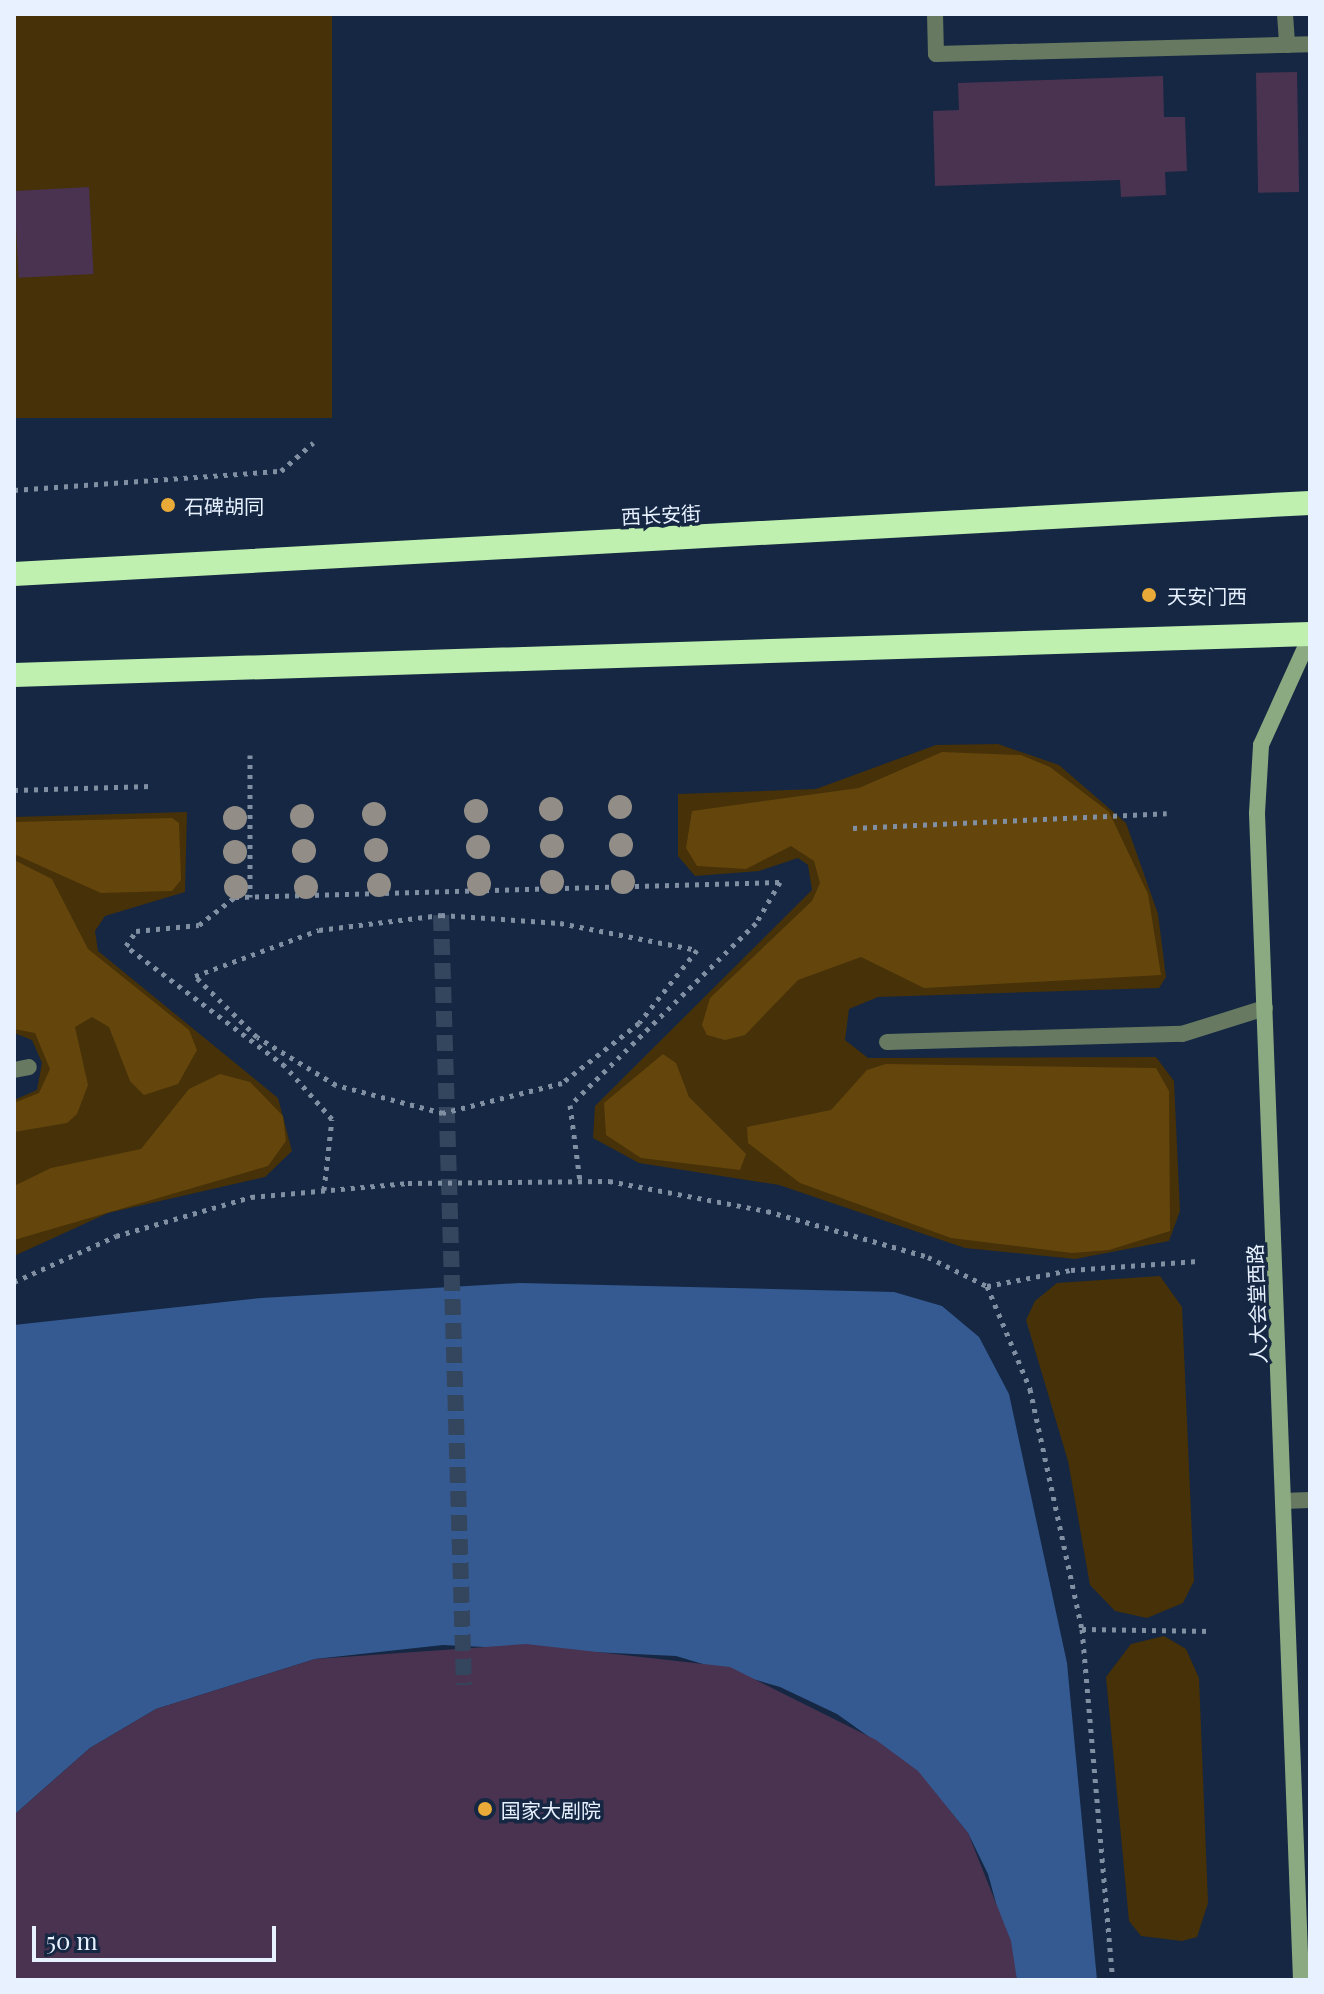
<!DOCTYPE html>
<meta charset="utf-8">
<style>
body{margin:0}
#map{position:relative;width:1324px;height:1994px;overflow:hidden;background:#152742;font-family:"Playfair Display","Noto Sans SC",serif}
div>[style]{position:absolute}
.green>*{inset:0;background:#463108;transform-origin:0 0}
.forest>*{inset:0;background:#64460d}
.water>*{inset:0;background:#345a91}
.building>*{inset:0;background:#493350;transform-origin:0 0}
.street-tunnel>*{height:16px;margin-top:-8px;transform-origin:0;background:repeating-linear-gradient(90deg,#34455e 0 16px,transparent 0 24px)}
.path>*{height:5px;margin-top:-2.5px;transform-origin:0;background:repeating-linear-gradient(90deg,#818fa3 0 4px,transparent 0 10px)}
.lane>*{height:16px;margin:-8px;padding:0 8px;transform-origin:8px;border-radius:8px;background:#677a61}
.street>*{height:16px;margin:-8px;padding:0 8px;transform-origin:8px;border-radius:8px;background:#677a61}
.secondary>*{height:16px;margin:-8px;padding:0 8px;transform-origin:8px;border-radius:8px;background:#8baa81}
.highway>*{height:24px;margin:-12px;padding:0 12px;transform-origin:12px;border-radius:12px;background:#bff0af}
.trees>*{width:24px;height:24px;margin:-12px;border-radius:50%;background:#928d86}
.dots>*{width:22px;height:22px;translate:-50% -50%;box-sizing:border-box;border:4px solid #152742;border-radius:50%}
span{translate:-50% -50%;white-space:nowrap;text-align:center;line-height:1.15;-webkit-text-stroke:7px #152742;paint-order:stroke}
.poi-label{font-size:20px;color:#e7f1ff}
.left{translate:0 -50%;text-align:left}
.street-label{font-size:20px;color:#e7f1ff}
.frame{position:absolute;inset:0;border:16px solid #e7f1ff;pointer-events:none}
.scale{position:absolute;left:32px;top:1926px;width:244px;height:36px;box-sizing:border-box;border:4px solid #e7f1ff;border-top:0;padding-left:10px;font-size:24px;line-height:28px;white-space:nowrap;color:#e7f1ff;-webkit-text-stroke:6px #152742;paint-order:stroke}
</style>
<div id="map">
<div class="green">
<i style="left:14px;top:14px;width:318px;height:404px"></i>
<i style="clip-path:polygon(998px 744px,1059px 765px,1126px 823px,1158px 914px,1166px 977px,1159px 988px,878px 997px,849px 1009px,845px 1040px,868px 1058px,1156px 1057px,1174px 1081px,1180px 1211px,1169px 1241px,1075px 1259px,965px 1248px,779px 1185px,639px 1163px,593px 1138px,595px 1106px,812px 890px,808px 865px,798px 858px,759px 871px,695px 876px,678px 856px,678px 794px,816px 789px,936px 745px)"></i>
<i style="clip-path:polygon(187px 812px,185px 892px,105px 916px,95px 931px,98px 951px,278px 1098px,292px 1151px,265px 1177px,108px 1213px,14px 1256px,14px 1100px,37px 1090px,42px 1063px,32px 1040px,14px 1033px,14px 817px)"></i>
<i style="clip-path:polygon(1160px 1276px,1182px 1307px,1194px 1581px,1183px 1603px,1147px 1618px,1115px 1611px,1090px 1585px,1068px 1461px,1026px 1320px,1035px 1301px,1057px 1283px)"></i>
<i style="clip-path:polygon(1164px 1636px,1186px 1649px,1199px 1678px,1208px 1903px,1197px 1937px,1182px 1941px,1141px 1936px,1129px 1921px,1106px 1677px,1131px 1644px)"></i>
</div>
<div class="forest">
<i style="clip-path:polygon(942px 752px,1021px 755px,1050px 767px,1109px 812px,1148px 894px,1161px 975px,924px 988px,861px 957px,798px 980px,745px 1035px,725px 1040px,707px 1035px,702px 1025px,710px 998px,812px 901px,820px 883px,814px 861px,791px 846px,746px 869px,697px 866px,686px 848px,692px 811px,859px 788px)"></i>
<i style="clip-path:polygon(172px 818px,179px 823px,181px 880px,172px 891px,101px 893px,14px 854px,14px 822px)"></i>
<i style="clip-path:polygon(14px 860px,52px 879px,88px 949px,189px 1030px,197px 1050px,178px 1084px,144px 1095px,130px 1081px,109px 1027px,92px 1017px,75px 1027px,88px 1085px,77px 1114px,67px 1123px,14px 1132px,14px 1103px,39px 1093px,50px 1069px,35px 1033px,14px 1029px)"></i>
<i style="clip-path:polygon(663px 1054px,676px 1063px,689px 1097px,746px 1154px,740px 1170px,641px 1158px,606px 1135px,604px 1103px)"></i>
<i style="clip-path:polygon(886px 1064px,1156px 1068px,1169px 1091px,1170px 1231px,1109px 1250px,1072px 1253px,951px 1238px,800px 1183px,748px 1143px,747px 1127px,831px 1110px,867px 1070px)"></i>
<i style="clip-path:polygon(220px 1074px,250px 1082px,283px 1116px,286px 1141px,268px 1166px,14px 1240px,14px 1186px,51px 1168px,141px 1149px,189px 1089px)"></i>
</div>
<div class="water">
<i style="clip-path:polygon(520px 1283px,894px 1292px,942px 1306px,979px 1337px,1009px 1394px,1067px 1663px,1097px 1980px,1017px 1980px,988px 1874px,968px 1833px,917px 1771px,837px 1714px,780px 1687px,676px 1656px,443px 1645px,315px 1659px,156px 1709px,90px 1748px,14px 1815px,14px 1325px,261px 1298px)"></i>
</div>
<div class="building">
<i style="left:1297px;top:72px;width:120px;height:41px;rotate:89deg"></i>
<i style="clip-path:polygon(1163px 76px,1164px 117px,1185px 117px,1187px 171px,1165px 172px,1166px 195px,1121px 197px,1120px 180px,935px 186px,933px 111px,959px 110px,958px 83px)"></i>
<i style="left:89px;top:187px;width:87px;height:75px;rotate:87deg"></i>
<i style="clip-path:polygon(526px 1644px,730px 1667px,876px 1740px,918px 1771px,968px 1833px,1011px 1941px,1017px 1980px,14px 1980px,14px 1815px,90px 1748px,156px 1709px,315px 1659px)"></i>
</div>
<div class="street-tunnel">
<i style="left:441px;top:915px;width:770px;rotate:88.29deg"></i>
</div>
<div class="path">
<i style="left:14px;top:490px;width:268px;rotate:-4.1deg"></i>
<i style="left:281px;top:471px;width:43px;rotate:-41.2deg"></i>
<i style="left:250px;top:755px;width:142px;rotate:90deg"></i>
<i style="left:14px;top:790px;width:137px;rotate:-1.7deg"></i>
<i style="left:853px;top:828px;width:314px;rotate:-2.7deg"></i>
<i style="left:441px;top:915px;width:119px;rotate:3.8deg"></i>
<i style="left:560px;top:923px;width:140px;rotate:11.1deg"></i>
<i style="left:697px;top:950px;width:93px;rotate:128.5deg"></i>
<i style="left:639px;top:1023px;width:98px;rotate:142.1deg"></i>
<i style="left:562px;top:1083px;width:123px;rotate:165.9deg"></i>
<i style="left:443px;top:1113px;width:111px;rotate:-165.3deg"></i>
<i style="left:336px;top:1085px;width:92px;rotate:-148.7deg"></i>
<i style="left:257px;top:1037px;width:87px;rotate:-135.5deg"></i>
<i style="left:195px;top:976px;width:132px;rotate:-20.4deg"></i>
<i style="left:319px;top:930px;width:123px;rotate:-7deg"></i>
<i style="left:324px;top:1190px;width:71px;rotate:-83.6deg"></i>
<i style="left:332px;top:1119px;width:71px;rotate:-131.6deg"></i>
<i style="left:285px;top:1066px;width:199px;rotate:-143deg"></i>
<i style="left:126px;top:946px;width:18px;rotate:-56deg"></i>
<i style="left:136px;top:931px;width:63px;rotate:-5.4deg"></i>
<i style="left:199px;top:925px;width:46px;rotate:-37.9deg"></i>
<i style="left:235px;top:897px;width:545px;rotate:-1.58deg"></i>
<i style="left:780px;top:882px;width:48px;rotate:120.3deg"></i>
<i style="left:756px;top:923px;width:260px;rotate:135.6deg"></i>
<i style="left:570px;top:1105px;width:77px;rotate:82.5deg"></i>
<i style="left:14px;top:1282px;width:112px;rotate:-24.3deg"></i>
<i style="left:116px;top:1236px;width:141px;rotate:-16.1deg"></i>
<i style="left:251px;top:1197px;width:158px;rotate:-5.1deg"></i>
<i style="left:408px;top:1183px;width:201px;rotate:-0.6deg"></i>
<i style="left:609px;top:1181px;width:161px;rotate:10.8deg"></i>
<i style="left:767px;top:1211px;width:167px;rotate:15.9deg"></i>
<i style="left:928px;top:1257px;width:66px;rotate:26.2deg"></i>
<i style="left:987px;top:1286px;width:112px;rotate:67.3deg"></i>
<i style="left:1030px;top:1389px;width:246px;rotate:77.8deg"></i>
<i style="left:1082px;top:1629px;width:352px;rotate:85deg"></i>
<i style="left:987px;top:1286px;width:86px;rotate:-10.8deg"></i>
<i style="left:1071px;top:1270px;width:127px;rotate:-4.1deg"></i>
<i style="left:1082px;top:1629px;width:130px;rotate:0.9deg"></i>
</div>
<div class="lane">
<i style="left:1285px;top:14px;width:31px;rotate:86deg"></i>
<i style="left:887px;top:1042px;width:295px;rotate:-1.6deg"></i>
<i style="left:1182px;top:1034px;width:87px;rotate:-17.4deg"></i>
<i style="left:14px;top:1070px;width:15px;rotate:-11deg"></i>
<i style="left:1283px;top:1501px;width:27px;rotate:-2deg"></i>
</div>
<div class="street">
<i style="left:935px;top:14px;width:40px;rotate:88.6deg"></i>
<i style="left:936px;top:54px;width:374px;rotate:-1.5deg"></i>
</div>
<div class="secondary">
<i style="left:1301px;top:1980px;width:1168px;rotate:-92.16deg"></i>
<i style="left:1257px;top:813px;width:68px;rotate:-86.6deg"></i>
<i style="left:1261px;top:745px;width:119px;rotate:-65.6deg"></i>
</div>
<div class="highway">
<i style="left:14px;top:574px;width:1298px;rotate:-3.14deg"></i>
<i style="left:14px;top:675px;width:1297px;rotate:-1.81deg"></i>
</div>
<div class="trees">
<i style="left:620px;top:807px"></i>
<i style="left:551px;top:809px"></i>
<i style="left:476px;top:811px"></i>
<i style="left:374px;top:814px"></i>
<i style="left:302px;top:816px"></i>
<i style="left:235px;top:818px"></i>
<i style="left:621px;top:845px"></i>
<i style="left:552px;top:846px"></i>
<i style="left:478px;top:847px"></i>
<i style="left:376px;top:850px"></i>
<i style="left:304px;top:851px"></i>
<i style="left:235px;top:852px"></i>
<i style="left:552px;top:882px"></i>
<i style="left:623px;top:882px"></i>
<i style="left:479px;top:884px"></i>
<i style="left:379px;top:885px"></i>
<i style="left:236px;top:887px"></i>
<i style="left:306px;top:887px"></i>
</div>
<div class="dots">
<i style="left:168px;top:505px;background:#e9aa38"></i>
<i style="left:1149px;top:595px;background:#e9aa38"></i>
<i style="left:485px;top:1809px;background:#e9aa38"></i>
</div>
<div class="poi-label">
<span class="left" style="left:184px;top:505px">石碑胡同</span>
<span class="left" style="left:1167px;top:595px">天安门西</span>
<span class="left" style="left:501px;top:1809px">国家大剧院</span>
</div>
<div class="street-label">
<span style="left:661px;top:514px;rotate:-3deg">西长安街</span>
<span style="left:1256px;top:1304px;rotate:-92deg">人大会堂西路</span>
</div>
<div class="frame"></div>
<div class="scale">50 m</div>
</div>
